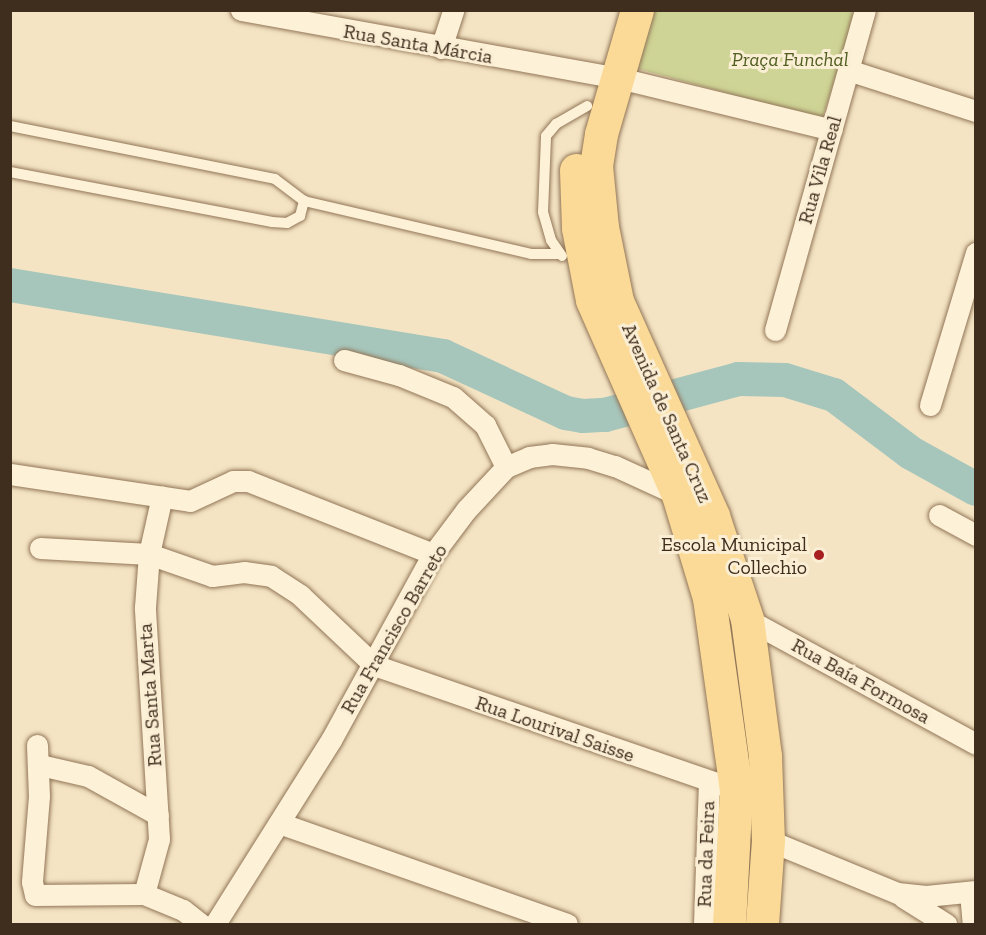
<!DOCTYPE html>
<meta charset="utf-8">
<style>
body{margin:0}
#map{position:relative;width:986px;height:935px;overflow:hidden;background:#f4e4c3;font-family:"Zilla Slab",serif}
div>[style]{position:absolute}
.green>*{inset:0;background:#ced495}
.river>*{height:34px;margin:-17px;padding:0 17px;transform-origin:17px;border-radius:17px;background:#a6c6bc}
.roads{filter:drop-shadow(0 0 2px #917557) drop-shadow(0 0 2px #917557)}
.service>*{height:10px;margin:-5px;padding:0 5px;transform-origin:5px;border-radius:5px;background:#fdf1d8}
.minor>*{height:21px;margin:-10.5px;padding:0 10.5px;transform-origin:10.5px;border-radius:10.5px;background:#fdf1d8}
.primary>*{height:33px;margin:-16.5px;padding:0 16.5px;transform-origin:16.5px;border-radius:16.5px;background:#fbda97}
.dots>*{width:16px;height:16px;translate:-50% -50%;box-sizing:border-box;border:3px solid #faeed4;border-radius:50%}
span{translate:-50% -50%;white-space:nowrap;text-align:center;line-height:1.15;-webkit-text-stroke:6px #faeed4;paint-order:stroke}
.street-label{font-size:20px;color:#3f2d1d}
.park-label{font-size:20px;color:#505e21;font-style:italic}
.poi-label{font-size:20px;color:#3f2d1d}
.right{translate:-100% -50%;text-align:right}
.frame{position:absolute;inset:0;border:12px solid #3f2d1d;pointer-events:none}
</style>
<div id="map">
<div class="green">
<i style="clip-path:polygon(845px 10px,856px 14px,822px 119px,628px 66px,646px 11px)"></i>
</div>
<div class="river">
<i style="left:10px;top:285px;width:439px;rotate:9.3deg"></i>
<i style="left:443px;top:356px;width:136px;rotate:24.9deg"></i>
<i style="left:566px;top:413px;width:17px;rotate:10deg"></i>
<i style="left:583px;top:416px;width:22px;rotate:-3deg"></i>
<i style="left:605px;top:415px;width:138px;rotate:-15.1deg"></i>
<i style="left:738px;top:379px;width:47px;rotate:1.2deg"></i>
<i style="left:785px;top:380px;width:51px;rotate:17deg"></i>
<i style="left:834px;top:395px;width:96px;rotate:37deg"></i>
<i style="left:911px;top:453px;width:74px;rotate:29deg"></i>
</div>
<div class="roads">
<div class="service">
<i style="left:10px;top:126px;width:270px;rotate:11.3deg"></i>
<i style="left:275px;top:179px;width:36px;rotate:37deg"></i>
<i style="left:304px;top:201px;width:233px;rotate:13.1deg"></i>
<i style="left:531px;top:254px;width:28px"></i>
<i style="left:10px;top:172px;width:267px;rotate:10.8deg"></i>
<i style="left:272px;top:222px;width:15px;rotate:4deg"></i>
<i style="left:287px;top:223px;width:15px;rotate:-28deg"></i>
<i style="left:300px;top:216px;width:16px;rotate:-75deg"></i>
<i style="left:562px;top:256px;width:19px;rotate:-125deg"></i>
<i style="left:551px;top:240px;width:29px;rotate:-106deg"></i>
<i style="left:543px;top:212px;width:76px;rotate:-87.7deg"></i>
<i style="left:546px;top:136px;width:16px;rotate:-50deg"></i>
<i style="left:556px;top:124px;width:36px;rotate:-30deg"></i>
</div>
<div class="minor">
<i style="left:241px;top:10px;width:380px;rotate:10.2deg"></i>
<i style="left:615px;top:77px;width:223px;rotate:13.7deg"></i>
<i style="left:441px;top:48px;width:40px;rotate:-72deg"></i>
<i style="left:848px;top:70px;width:134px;rotate:17.8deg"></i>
<i style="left:775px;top:330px;width:332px;rotate:-74.3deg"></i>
<i style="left:344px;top:360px;width:57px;rotate:15.3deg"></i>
<i style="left:399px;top:375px;width:58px;rotate:22.2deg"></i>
<i style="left:453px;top:397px;width:43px;rotate:41.2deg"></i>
<i style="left:485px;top:425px;width:47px;rotate:63.4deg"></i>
<i style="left:930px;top:405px;width:159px;rotate:-73.2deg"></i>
<i style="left:10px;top:474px;width:182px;rotate:8.5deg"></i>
<i style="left:190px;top:501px;width:47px;rotate:-24.9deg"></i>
<i style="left:233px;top:481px;width:15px"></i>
<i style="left:248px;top:481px;width:199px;rotate:21.5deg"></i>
<i style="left:939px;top:515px;width:42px;rotate:28.4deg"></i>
<i style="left:40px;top:548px;width:109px;rotate:3.2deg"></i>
<i style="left:149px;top:554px;width:67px;rotate:19.2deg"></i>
<i style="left:212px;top:576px;width:32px;rotate:-7deg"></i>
<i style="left:244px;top:572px;width:27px;rotate:8deg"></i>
<i style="left:271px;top:576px;width:35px;rotate:33deg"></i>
<i style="left:300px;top:595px;width:102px;rotate:43.4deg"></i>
<i style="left:374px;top:665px;width:383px;rotate:19deg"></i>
<i style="left:747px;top:619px;width:261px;rotate:28.6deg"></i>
<i style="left:37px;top:745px;width:51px;rotate:87.8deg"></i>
<i style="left:39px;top:796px;width:86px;rotate:94.7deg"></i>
<i style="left:32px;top:882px;width:13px;rotate:77deg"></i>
<i style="left:35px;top:895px;width:109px;rotate:-0.5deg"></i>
<i style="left:144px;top:894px;width:42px;rotate:22.3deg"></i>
<i style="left:183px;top:910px;width:23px;rotate:38deg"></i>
<i style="left:40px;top:765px;width:49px;rotate:12.9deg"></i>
<i style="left:88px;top:776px;width:80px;rotate:29.1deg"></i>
<i style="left:279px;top:823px;width:305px;rotate:19.3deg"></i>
<i style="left:768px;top:840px;width:139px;rotate:22.3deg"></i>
<i style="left:897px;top:893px;width:29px;rotate:6deg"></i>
<i style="left:926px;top:896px;width:50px;rotate:-5.7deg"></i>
<i style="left:970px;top:892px;width:32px;rotate:85deg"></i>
<i style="left:144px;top:894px;width:57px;rotate:-74.7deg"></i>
<i style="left:159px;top:839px;width:232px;rotate:-93.5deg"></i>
<i style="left:145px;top:607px;width:53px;rotate:-85.7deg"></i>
<i style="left:149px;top:554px;width:59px;rotate:-77.4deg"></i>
<i style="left:903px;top:897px;width:51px;rotate:32.1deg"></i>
<i style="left:215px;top:924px;width:218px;rotate:-57.8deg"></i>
<i style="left:331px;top:740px;width:212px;rotate:-61.3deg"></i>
<i style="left:433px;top:554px;width:55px;rotate:-53.1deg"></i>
<i style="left:466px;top:510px;width:59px;rotate:-47.1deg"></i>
<i style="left:506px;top:467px;width:25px;rotate:-23deg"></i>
<i style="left:529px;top:457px;width:23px;rotate:-7deg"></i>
<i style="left:552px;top:454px;width:36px;rotate:6deg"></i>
<i style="left:588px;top:458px;width:28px;rotate:17deg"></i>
<i style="left:615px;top:466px;width:69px;rotate:24.7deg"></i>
<i style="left:704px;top:924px;width:141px;rotate:-88deg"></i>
</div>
<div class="primary">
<i style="left:637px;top:10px;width:129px;rotate:106.2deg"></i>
<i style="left:601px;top:134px;width:32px;rotate:99deg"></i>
<i style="left:596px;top:166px;width:61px;rotate:84.4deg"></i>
<i style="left:602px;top:227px;width:76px;rotate:78.5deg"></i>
<i style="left:617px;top:301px;width:235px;rotate:65.9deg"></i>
<i style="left:713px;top:516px;width:108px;rotate:71.7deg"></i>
<i style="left:747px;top:619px;width:138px;rotate:82.5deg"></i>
<i style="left:765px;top:756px;width:84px;rotate:88deg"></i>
<i style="left:768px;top:840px;width:84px;rotate:94.1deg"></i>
<i style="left:576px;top:170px;width:58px;rotate:88deg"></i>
<i style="left:578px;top:228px;width:73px;rotate:79deg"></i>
<i style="left:592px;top:300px;width:213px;rotate:66.2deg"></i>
<i style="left:678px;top:495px;width:108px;rotate:73.2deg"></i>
<i style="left:709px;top:598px;width:194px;rotate:82deg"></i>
<i style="left:736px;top:790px;width:134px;rotate:93deg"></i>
</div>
</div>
<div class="dots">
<i style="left:819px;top:555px;background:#a81f22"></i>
</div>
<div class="street-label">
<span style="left:418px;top:44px;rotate:10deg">Rua Santa Márcia</span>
<span style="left:820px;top:170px;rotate:-74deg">Rua Vila Real</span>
<span style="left:667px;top:413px;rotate:66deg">Avenida de Santa Cruz</span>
<span style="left:394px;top:629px;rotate:-60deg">Rua Francisco Barreto</span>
<span style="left:861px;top:681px;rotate:29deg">Rua Baía Formosa</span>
<span style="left:150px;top:695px;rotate:-94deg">Rua Santa Marta</span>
<span style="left:555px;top:729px;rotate:19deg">Rua Lourival Saisse</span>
<span style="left:706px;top:854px;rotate:-88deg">Rua da Feira</span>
</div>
<div class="park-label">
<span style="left:790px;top:59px">Praça Funchal</span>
</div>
<div class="poi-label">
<span class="right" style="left:807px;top:556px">Escola Municipal<br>Collechio</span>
</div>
<div class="frame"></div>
</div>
